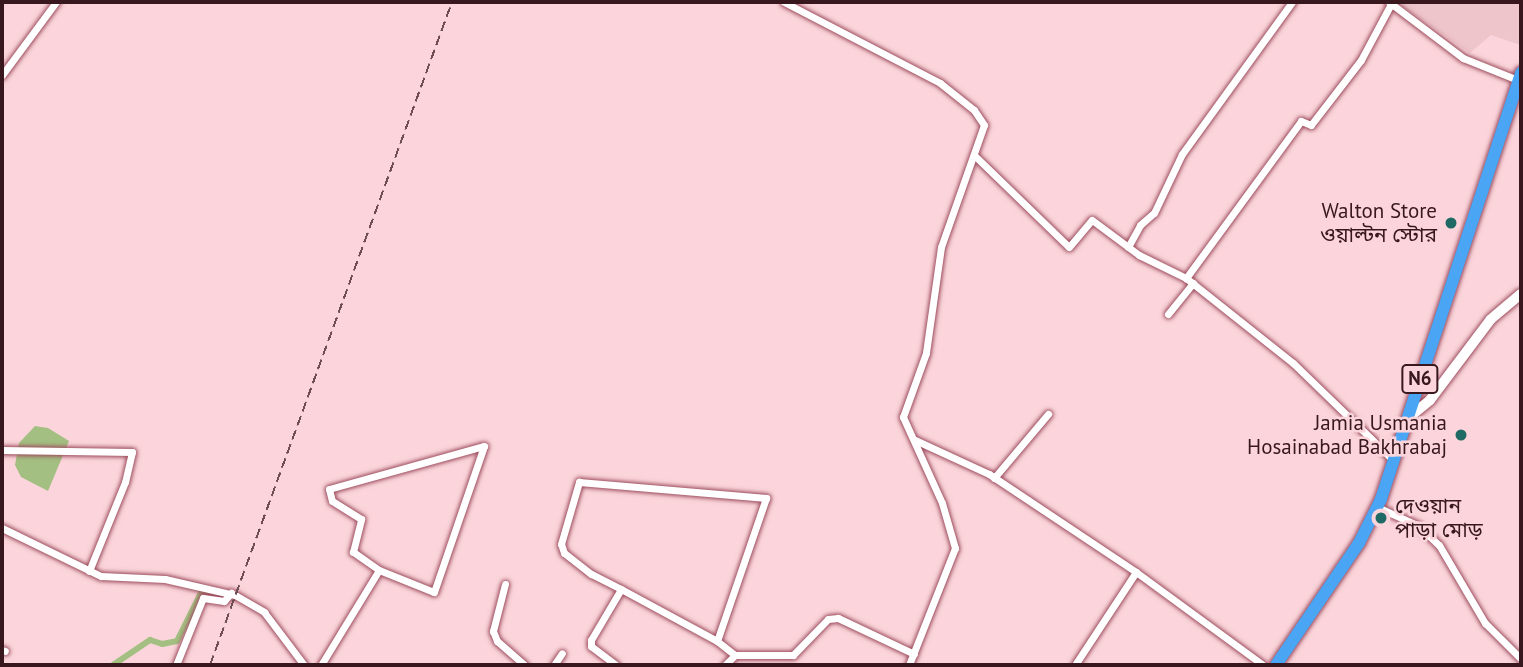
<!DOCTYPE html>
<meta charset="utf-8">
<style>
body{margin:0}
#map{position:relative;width:1523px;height:667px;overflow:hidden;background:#fbd5db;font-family:"PT Sans","Noto Sans Bengali",sans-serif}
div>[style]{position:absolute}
.built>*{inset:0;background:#eec5cb}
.water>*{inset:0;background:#a3bf81}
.canal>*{height:6px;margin:-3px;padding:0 3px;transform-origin:3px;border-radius:3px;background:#a3bf81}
.roads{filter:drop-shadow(0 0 2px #9d4d5e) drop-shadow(0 0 2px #9d4d5e)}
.street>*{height:7px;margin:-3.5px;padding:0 3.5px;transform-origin:3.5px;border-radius:3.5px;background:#fff}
.secondary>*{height:10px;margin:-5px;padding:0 5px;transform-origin:5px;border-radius:5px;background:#fff}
.highway>*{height:12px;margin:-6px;padding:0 6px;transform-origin:6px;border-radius:6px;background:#4aa5f4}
.rail>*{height:2px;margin-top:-1px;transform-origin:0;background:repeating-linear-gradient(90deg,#6f4d54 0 10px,transparent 0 15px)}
.dots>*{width:19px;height:19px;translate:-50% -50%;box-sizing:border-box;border:4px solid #fbd5db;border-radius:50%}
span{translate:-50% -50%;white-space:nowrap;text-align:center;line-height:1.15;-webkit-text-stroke:5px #fbd5db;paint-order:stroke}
.shield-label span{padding:2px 5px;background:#fbd5db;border:2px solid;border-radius:5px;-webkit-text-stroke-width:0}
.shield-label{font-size:19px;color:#38171e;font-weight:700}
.poi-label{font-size:21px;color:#38171e}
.right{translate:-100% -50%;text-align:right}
.left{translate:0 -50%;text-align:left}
.frame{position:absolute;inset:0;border:4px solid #38171e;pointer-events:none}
</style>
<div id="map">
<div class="built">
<i style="clip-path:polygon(1397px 2px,1521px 2px,1520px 45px,1491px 35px,1470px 53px)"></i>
</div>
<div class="water">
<i style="clip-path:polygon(35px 426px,48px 428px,69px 441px,48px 491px,21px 477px,15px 465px,19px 443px)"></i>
</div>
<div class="canal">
<i style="left:113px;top:665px;width:45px;rotate:-34deg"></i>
<i style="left:150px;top:640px;width:13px;rotate:18deg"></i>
<i style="left:162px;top:644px;width:15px;rotate:-11deg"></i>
<i style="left:177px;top:641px;width:54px;rotate:-63.4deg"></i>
<i style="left:201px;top:593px;width:8px;rotate:-7deg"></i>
</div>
<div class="roads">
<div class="street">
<i style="left:784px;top:2px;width:176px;rotate:27.4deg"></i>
<i style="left:940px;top:83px;width:43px;rotate:38.5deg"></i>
<i style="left:974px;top:110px;width:18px;rotate:56deg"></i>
<i style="left:984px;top:125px;width:129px;rotate:109.4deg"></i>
<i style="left:941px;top:247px;width:107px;rotate:98.1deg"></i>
<i style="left:926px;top:353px;width:68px;rotate:109.8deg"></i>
<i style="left:903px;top:417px;width:94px;rotate:65.6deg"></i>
<i style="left:942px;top:503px;width:47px;rotate:73.9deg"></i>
<i style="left:955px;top:548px;width:126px;rotate:111.5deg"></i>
<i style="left:1389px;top:2px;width:93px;rotate:37.1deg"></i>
<i style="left:1463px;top:58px;width:59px;rotate:21.8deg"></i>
<i style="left:1392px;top:2px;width:66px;rotate:118.1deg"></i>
<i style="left:1361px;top:60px;width:82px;rotate:127.6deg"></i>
<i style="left:1311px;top:125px;width:11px;rotate:-158deg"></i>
<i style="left:1301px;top:121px;width:195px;rotate:126.2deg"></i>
<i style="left:1186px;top:278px;width:137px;rotate:38.5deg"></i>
<i style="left:1293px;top:363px;width:141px;rotate:44.1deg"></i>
<i style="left:2px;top:75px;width:91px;rotate:-53.5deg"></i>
<i style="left:976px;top:157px;width:129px;rotate:44.1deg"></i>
<i style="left:1069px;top:247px;width:35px;rotate:-50deg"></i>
<i style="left:1092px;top:220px;width:59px;rotate:36.7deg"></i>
<i style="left:1139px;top:255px;width:52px;rotate:26.1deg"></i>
<i style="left:1128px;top:247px;width:25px;rotate:-61deg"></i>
<i style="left:1140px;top:225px;width:18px;rotate:-41deg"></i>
<i style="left:1154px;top:213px;width:65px;rotate:-64.6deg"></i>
<i style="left:1182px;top:154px;width:188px;rotate:-54.1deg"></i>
<i style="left:1168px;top:314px;width:40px;rotate:-51deg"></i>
<i style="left:915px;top:440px;width:81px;rotate:24.7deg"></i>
<i style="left:989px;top:474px;width:177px;rotate:33.7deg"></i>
<i style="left:1136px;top:572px;width:111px;rotate:123.3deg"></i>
<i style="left:2px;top:450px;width:130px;rotate:0.9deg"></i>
<i style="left:132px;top:452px;width:31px;rotate:103deg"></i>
<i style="left:125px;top:482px;width:96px;rotate:112deg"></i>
<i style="left:994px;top:478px;width:84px;rotate:-49.8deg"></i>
<i style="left:1377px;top:507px;width:46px;rotate:24.3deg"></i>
<i style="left:1419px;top:526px;width:28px;rotate:44deg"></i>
<i style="left:1439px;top:545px;width:91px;rotate:59.5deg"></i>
<i style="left:1485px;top:623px;width:51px;rotate:45deg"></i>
<i style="left:2px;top:528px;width:110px;rotate:25.9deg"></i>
<i style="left:101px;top:576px;width:64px;rotate:2.7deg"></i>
<i style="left:165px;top:579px;width:72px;rotate:12.9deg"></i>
<i style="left:235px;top:595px;width:34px;rotate:30deg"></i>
<i style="left:264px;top:612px;width:66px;rotate:53deg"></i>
<i style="left:379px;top:570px;width:32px;rotate:-145deg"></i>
<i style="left:353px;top:552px;width:34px;rotate:-76deg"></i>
<i style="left:361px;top:519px;width:34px;rotate:-148deg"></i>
<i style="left:332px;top:501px;width:12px;rotate:-104deg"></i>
<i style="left:329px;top:489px;width:161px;rotate:-15.5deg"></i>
<i style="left:1136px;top:572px;width:157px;rotate:36.2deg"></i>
<i style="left:505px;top:584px;width:49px;rotate:104.3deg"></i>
<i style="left:493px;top:631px;width:11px;rotate:68deg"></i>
<i style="left:497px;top:641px;width:37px;rotate:41deg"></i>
<i style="left:621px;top:589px;width:109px;rotate:28.4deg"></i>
<i style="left:2px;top:650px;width:3px;rotate:18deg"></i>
<i style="left:176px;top:665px;width:72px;rotate:-68.1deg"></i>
<i style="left:203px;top:598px;width:21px;rotate:8deg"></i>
<i style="left:224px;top:601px;width:11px;rotate:-49deg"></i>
<i style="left:321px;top:665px;width:111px;rotate:-58.6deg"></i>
<i style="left:379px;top:570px;width:59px;rotate:21.8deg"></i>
<i style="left:434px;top:592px;width:154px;rotate:-71.1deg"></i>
<i style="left:554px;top:665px;width:14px;rotate:-56deg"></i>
<i style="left:616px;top:665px;width:31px;rotate:-143deg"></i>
<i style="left:591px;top:646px;width:6px;rotate:-90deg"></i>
<i style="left:591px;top:640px;width:59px;rotate:-59.5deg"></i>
<i style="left:621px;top:589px;width:34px;rotate:-153deg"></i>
<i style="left:591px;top:574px;width:34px;rotate:-142deg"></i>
<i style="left:564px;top:553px;width:9px;rotate:-108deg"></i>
<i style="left:561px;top:544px;width:65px;rotate:-73.8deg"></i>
<i style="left:579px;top:482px;width:188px;rotate:4.9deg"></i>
<i style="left:766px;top:498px;width:151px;rotate:108.9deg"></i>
<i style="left:717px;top:641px;width:23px;rotate:38deg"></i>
<i style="left:735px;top:655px;width:58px"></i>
<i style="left:793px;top:655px;width:50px;rotate:-45.8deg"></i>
<i style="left:828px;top:619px;width:10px;rotate:-6deg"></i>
<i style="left:838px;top:618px;width:84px;rotate:25.3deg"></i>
<i style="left:725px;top:665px;width:14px;rotate:-45deg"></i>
</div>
<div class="secondary">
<i style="left:1408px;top:418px;width:28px;rotate:-39deg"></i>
<i style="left:1430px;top:400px;width:101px;rotate:-53deg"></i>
<i style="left:1491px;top:319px;width:39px;rotate:-40deg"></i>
</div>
<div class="highway">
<i style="left:1276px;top:665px;width:148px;rotate:-55.8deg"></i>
<i style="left:1359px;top:543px;width:49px;rotate:-63.4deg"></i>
<i style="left:1381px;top:499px;width:449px;rotate:-71.8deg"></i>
</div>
</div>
<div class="rail">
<i style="left:210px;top:665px;width:706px;rotate:-69.95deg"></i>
</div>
<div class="dots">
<i style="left:1451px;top:223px;background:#1f6a64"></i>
<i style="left:1461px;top:435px;background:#1f6a64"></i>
<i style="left:1381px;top:518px;background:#1f6a64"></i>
</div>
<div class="shield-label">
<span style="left:1420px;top:379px">N6</span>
</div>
<div class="poi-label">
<span class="right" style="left:1437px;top:223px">Walton Store<br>ওয়াল্টন স্টোর</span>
<span class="right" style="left:1447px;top:435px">Jamia Usmania<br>Hosainabad Bakhrabaj</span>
<span class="left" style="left:1395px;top:518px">দেওয়ান<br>পাড়া মোড়</span>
</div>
<div class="frame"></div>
</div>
